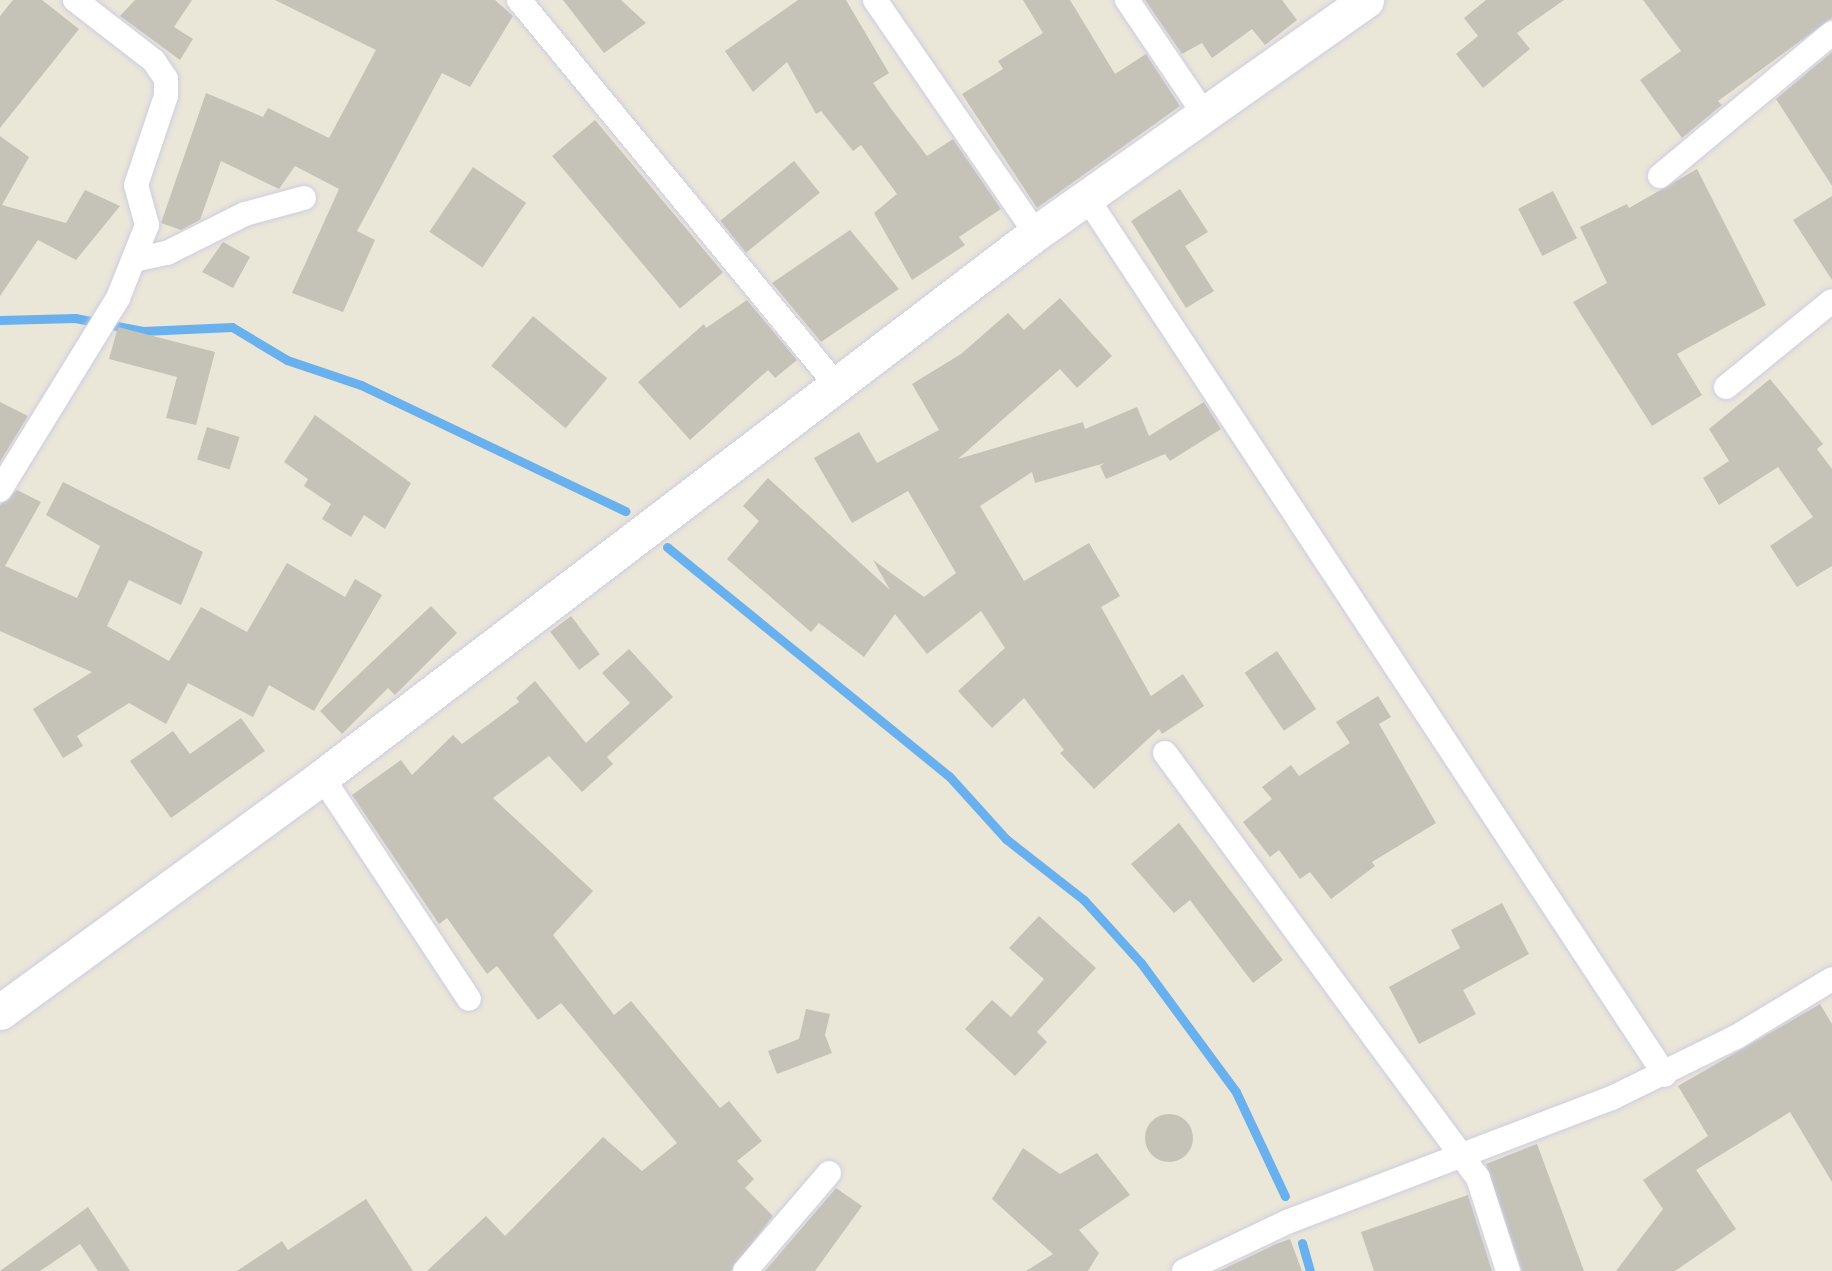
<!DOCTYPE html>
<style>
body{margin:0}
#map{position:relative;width:1832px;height:1271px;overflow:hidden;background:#eae6d8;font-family:Cabin,sans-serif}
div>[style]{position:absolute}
.stream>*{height:9px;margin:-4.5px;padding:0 4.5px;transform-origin:4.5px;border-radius:4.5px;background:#69b1ee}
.building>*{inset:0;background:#c5c2b8;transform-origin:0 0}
.round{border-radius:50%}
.roads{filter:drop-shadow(0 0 2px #cdcde1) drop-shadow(0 0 2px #cdcde1)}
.minor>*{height:24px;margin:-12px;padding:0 12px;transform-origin:12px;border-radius:12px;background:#fff}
.secondary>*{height:35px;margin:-17.5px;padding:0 17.5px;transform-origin:17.5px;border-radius:17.5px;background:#fff}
span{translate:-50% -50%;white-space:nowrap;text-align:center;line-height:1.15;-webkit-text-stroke:5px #fff;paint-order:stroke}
</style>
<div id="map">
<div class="stream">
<i style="left:0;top:320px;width:75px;rotate:-1.5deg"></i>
<i style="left:75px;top:318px;width:69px;rotate:10.8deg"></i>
<i style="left:143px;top:331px;width:89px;rotate:-2.6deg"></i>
<i style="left:232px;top:327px;width:64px;rotate:31deg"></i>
<i style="left:287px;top:360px;width:78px;rotate:18.7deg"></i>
<i style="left:361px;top:385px;width:293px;rotate:25.5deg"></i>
<i style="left:667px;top:547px;width:363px;rotate:39.1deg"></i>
<i style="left:949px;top:776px;width:85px;rotate:47.9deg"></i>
<i style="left:1006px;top:839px;width:99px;rotate:38deg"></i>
<i style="left:1084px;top:900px;width:85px;rotate:47.9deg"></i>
<i style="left:1141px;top:963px;width:160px;rotate:53.6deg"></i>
<i style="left:1236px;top:1092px;width:115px;rotate:64.8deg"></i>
<i style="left:1302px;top:1243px;width:29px;rotate:74deg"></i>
</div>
<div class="building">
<i style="clip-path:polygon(13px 0,42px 0,79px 29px,0 128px,0 16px)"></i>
<i style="clip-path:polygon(135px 0,192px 0,174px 27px,193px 39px,180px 60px,120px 16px)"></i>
<i style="clip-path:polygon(275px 0,495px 0,513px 16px,470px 87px,442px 73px,357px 231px,375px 240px,343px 312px,292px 293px,339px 189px,295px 166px,279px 189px,221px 161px,200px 220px,181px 230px,161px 223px,206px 93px,263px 117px,268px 108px,329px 138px,376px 50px)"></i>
<i style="clip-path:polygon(563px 0,621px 0,646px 23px,604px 53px)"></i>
<i style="clip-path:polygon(798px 0,846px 0,889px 73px,873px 83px,892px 110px,927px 156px,953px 139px,1001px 209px,959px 237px,965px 245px,912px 280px,874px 213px,897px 194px,861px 145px,853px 151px,821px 111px,816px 114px,787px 62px,753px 92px,725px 51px)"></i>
<i style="clip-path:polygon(1023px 0,1070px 0,1115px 74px,1146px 54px,1180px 106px,1037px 208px,962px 94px,1003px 69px,998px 61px,1043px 33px)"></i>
<i style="clip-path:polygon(1145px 0,1282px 0,1297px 20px,1265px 45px,1252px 29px,1212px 58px,1202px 43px,1182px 54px)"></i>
<i style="clip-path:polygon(1486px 0,1564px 0,1517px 33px,1530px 49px,1483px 88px,1456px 54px,1478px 36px,1464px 18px)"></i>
<i style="clip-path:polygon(1643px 0,1832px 0,1832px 18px,1718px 101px,1722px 105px,1682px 138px,1640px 80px,1681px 51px)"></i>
<i style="clip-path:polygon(1832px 52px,1832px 186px,1776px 99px)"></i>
<i style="left:595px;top:120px;width:199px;height:56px;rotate:50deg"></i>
<i style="clip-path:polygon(0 136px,29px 157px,2px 205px,66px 223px,85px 190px,120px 206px,76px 260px,38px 240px,0 296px)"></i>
<i style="left:794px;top:161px;width:41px;height:95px;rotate:51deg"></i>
<i style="left:473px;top:167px;width:64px;height:78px;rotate:34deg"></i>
<i style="clip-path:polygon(1697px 169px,1766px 305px,1677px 354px,1702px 395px,1652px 426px,1573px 302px,1607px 283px,1580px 227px,1627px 204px,1629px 208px)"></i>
<i style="clip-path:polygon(1180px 189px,1208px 232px,1185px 246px,1214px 291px,1186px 308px,1131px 221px)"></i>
<i style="left:1553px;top:191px;width:53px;height:39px;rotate:63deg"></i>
<i style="clip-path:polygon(1832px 196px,1832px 280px,1793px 220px)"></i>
<i style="clip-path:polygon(850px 230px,899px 289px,821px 342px,772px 283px)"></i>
<i style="clip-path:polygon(223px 242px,250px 257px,233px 288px,202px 272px)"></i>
<i style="clip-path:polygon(1060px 298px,1112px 356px,1077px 388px,1060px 369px,958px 459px,1083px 422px,1085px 429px,1137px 407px,1149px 436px,1204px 402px,1221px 429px,1170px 461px,1165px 454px,1106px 479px,1100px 466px,1105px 463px,1035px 483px,1032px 472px,980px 506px,1024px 581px,1089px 543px,1120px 596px,1101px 607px,1151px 696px,1183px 674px,1204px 706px,1162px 734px,1159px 729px,1094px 789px,1060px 753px,1064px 750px,1024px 698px,992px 728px,958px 691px,1005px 648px,981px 611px,927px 654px,895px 614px,864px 657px,819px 623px,811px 632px,727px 559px,759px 521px,743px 506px,768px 478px,890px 590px,873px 560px,924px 597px,956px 573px,908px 491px,852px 523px,814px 458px,859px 432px,877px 463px,939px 430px,912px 384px,961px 354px,1008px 313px,1024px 330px)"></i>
<i style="clip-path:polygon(747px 300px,797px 360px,775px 378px,768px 370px,690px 440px,638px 382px,704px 324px,706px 328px)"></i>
<i style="left:533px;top:316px;width:97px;height:65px;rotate:40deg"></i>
<i style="clip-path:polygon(118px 327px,215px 352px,196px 425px,166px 418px,177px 377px,109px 359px)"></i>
<i style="clip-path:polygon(1770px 379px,1823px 444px,1817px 449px,1832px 469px,1832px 566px,1797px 587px,1770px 546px,1813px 517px,1778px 467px,1719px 505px,1703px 478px,1729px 461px,1709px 429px)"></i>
<i style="clip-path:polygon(0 402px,28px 416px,0 462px)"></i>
<i style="clip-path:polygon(315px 415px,411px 483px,385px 529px,364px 515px,351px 537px,322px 519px,331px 504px,304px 486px,308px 479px,284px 462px)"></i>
<i style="left:207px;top:427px;width:34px;height:34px;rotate:17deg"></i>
<i style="clip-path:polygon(63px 482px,203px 552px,181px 605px,129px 580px,107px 626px,169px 661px,201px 607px,247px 632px,287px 563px,345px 597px,355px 579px,382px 595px,314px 711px,269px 685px,253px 717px,188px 683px,166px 724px,129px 703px,77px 736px,83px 746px,63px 758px,33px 709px,92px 672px,0 631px,0 505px,17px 490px,41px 502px,5px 566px,77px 598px,100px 546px,46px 515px)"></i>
<i style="clip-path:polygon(431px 606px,457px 633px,395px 695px,388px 688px,342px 734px,320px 711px)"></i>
<i style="left:571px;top:616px;width:48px;height:26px;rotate:53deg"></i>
<i style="clip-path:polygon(629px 649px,673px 697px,607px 757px,613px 764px,582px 792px,549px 756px,493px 798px,593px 891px,553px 935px,614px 1015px,631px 1001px,720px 1108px,729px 1101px,762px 1141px,737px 1161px,754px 1179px,745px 1188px,773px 1216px,731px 1271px,427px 1271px,486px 1216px,505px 1236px,603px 1137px,642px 1171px,677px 1143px,561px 1003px,538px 1020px,497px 966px,487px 974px,447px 918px,439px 924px,352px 795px,401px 760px,412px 775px,453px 735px,462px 744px,519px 702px,516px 698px,535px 681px,586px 743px,630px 703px,602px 673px)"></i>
<i style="left:1277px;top:651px;width:70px;height:39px;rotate:56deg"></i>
<i style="clip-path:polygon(1378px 696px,1391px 717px,1379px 724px,1436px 823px,1372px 862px,1375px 866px,1331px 899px,1310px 872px,1300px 879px,1279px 850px,1270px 857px,1243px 822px,1272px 799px,1262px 787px,1291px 765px,1299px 776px,1350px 743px,1336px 722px)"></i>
<i style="clip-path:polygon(241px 718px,265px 751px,171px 818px,130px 761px,173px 731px,190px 754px)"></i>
<i style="clip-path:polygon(1179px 823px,1283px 960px,1253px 983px,1190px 900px,1174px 913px,1131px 864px)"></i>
<i style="clip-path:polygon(1502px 903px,1529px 954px,1463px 990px,1476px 1014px,1419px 1044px,1389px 987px,1460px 948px,1451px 930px)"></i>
<i style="clip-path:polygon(1039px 916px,1096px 968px,1037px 1032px,1047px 1042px,1015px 1076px,965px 1029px,992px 1000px,1011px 1017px,1044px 979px,1009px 948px)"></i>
<i style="clip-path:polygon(1820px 1004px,1832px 1024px,1832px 1182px,1790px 1112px,1696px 1170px,1736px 1229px,1675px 1271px,1616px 1271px,1663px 1209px,1643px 1180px,1708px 1136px,1678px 1086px)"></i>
<i style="clip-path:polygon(806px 1009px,830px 1014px,825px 1035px,832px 1053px,777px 1074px,768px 1051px,799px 1039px)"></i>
<i class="round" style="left:1145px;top:1114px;width:48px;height:48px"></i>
<i style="clip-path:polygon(1537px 1144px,1584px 1271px,1522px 1271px,1486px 1164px)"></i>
<i style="clip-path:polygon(1023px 1148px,1060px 1174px,1097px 1153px,1130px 1195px,1079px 1230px,1099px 1253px,1088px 1271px,1026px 1271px,1053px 1254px,992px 1199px)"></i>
<i style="clip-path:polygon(836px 1188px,862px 1206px,815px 1271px,765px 1271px)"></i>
<i style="clip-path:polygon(1468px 1195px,1492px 1271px,1374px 1271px,1361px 1232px)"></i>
<i style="clip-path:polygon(366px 1199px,413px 1271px,237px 1271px,282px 1241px,288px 1250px)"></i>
<i style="clip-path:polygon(88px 1207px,130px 1271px,98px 1271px,80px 1244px,40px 1271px,0 1271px)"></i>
<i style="clip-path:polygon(1290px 1239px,1302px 1271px,1219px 1271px,1276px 1244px)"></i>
</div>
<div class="roads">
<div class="minor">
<i style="left:519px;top:0;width:498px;rotate:50.5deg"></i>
<i style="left:875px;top:0;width:283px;rotate:55.4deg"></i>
<i style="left:1127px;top:0;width:139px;rotate:55.9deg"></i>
<i style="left:1660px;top:176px;width:224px;rotate:-39.7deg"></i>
<i style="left:1087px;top:198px;width:1050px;rotate:56.61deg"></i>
<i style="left:138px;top:259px;width:30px;rotate:-12deg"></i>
<i style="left:167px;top:253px;width:87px;rotate:-26.6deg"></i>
<i style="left:245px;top:214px;width:61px;rotate:-15.2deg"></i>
<i style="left:1726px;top:387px;width:136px;rotate:-39.1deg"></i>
<i style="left:0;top:490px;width:225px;rotate:-58.4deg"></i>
<i style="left:118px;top:298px;width:79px;rotate:-68.3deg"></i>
<i style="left:147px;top:225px;width:41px;rotate:-105.4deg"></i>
<i style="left:136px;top:185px;width:94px;rotate:-71.4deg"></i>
<i style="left:166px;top:96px;width:17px;rotate:-90deg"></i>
<i style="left:166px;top:79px;width:22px;rotate:-124deg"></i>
<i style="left:154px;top:61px;width:100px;rotate:-142.3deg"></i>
<i style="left:1165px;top:753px;width:528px;rotate:53.63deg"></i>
<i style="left:1478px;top:1178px;width:98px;rotate:72.1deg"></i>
<i style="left:322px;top:777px;width:266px;rotate:56.5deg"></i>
<i style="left:745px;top:1271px;width:129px;rotate:-49.4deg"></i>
<i style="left:1184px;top:1271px;width:114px;rotate:-25.4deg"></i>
<i style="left:1287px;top:1222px;width:348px;rotate:-20.9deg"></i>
<i style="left:1612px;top:1098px;width:138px;rotate:-26.2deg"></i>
<i style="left:1736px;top:1037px;width:112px;rotate:-31.1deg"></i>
</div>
<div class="secondary">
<i style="left:0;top:1012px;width:399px;rotate:-36.1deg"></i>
<i style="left:322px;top:777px;width:898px;rotate:-37.3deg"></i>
<i style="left:1036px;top:233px;width:404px;rotate:-35.2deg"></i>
</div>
</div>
</div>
